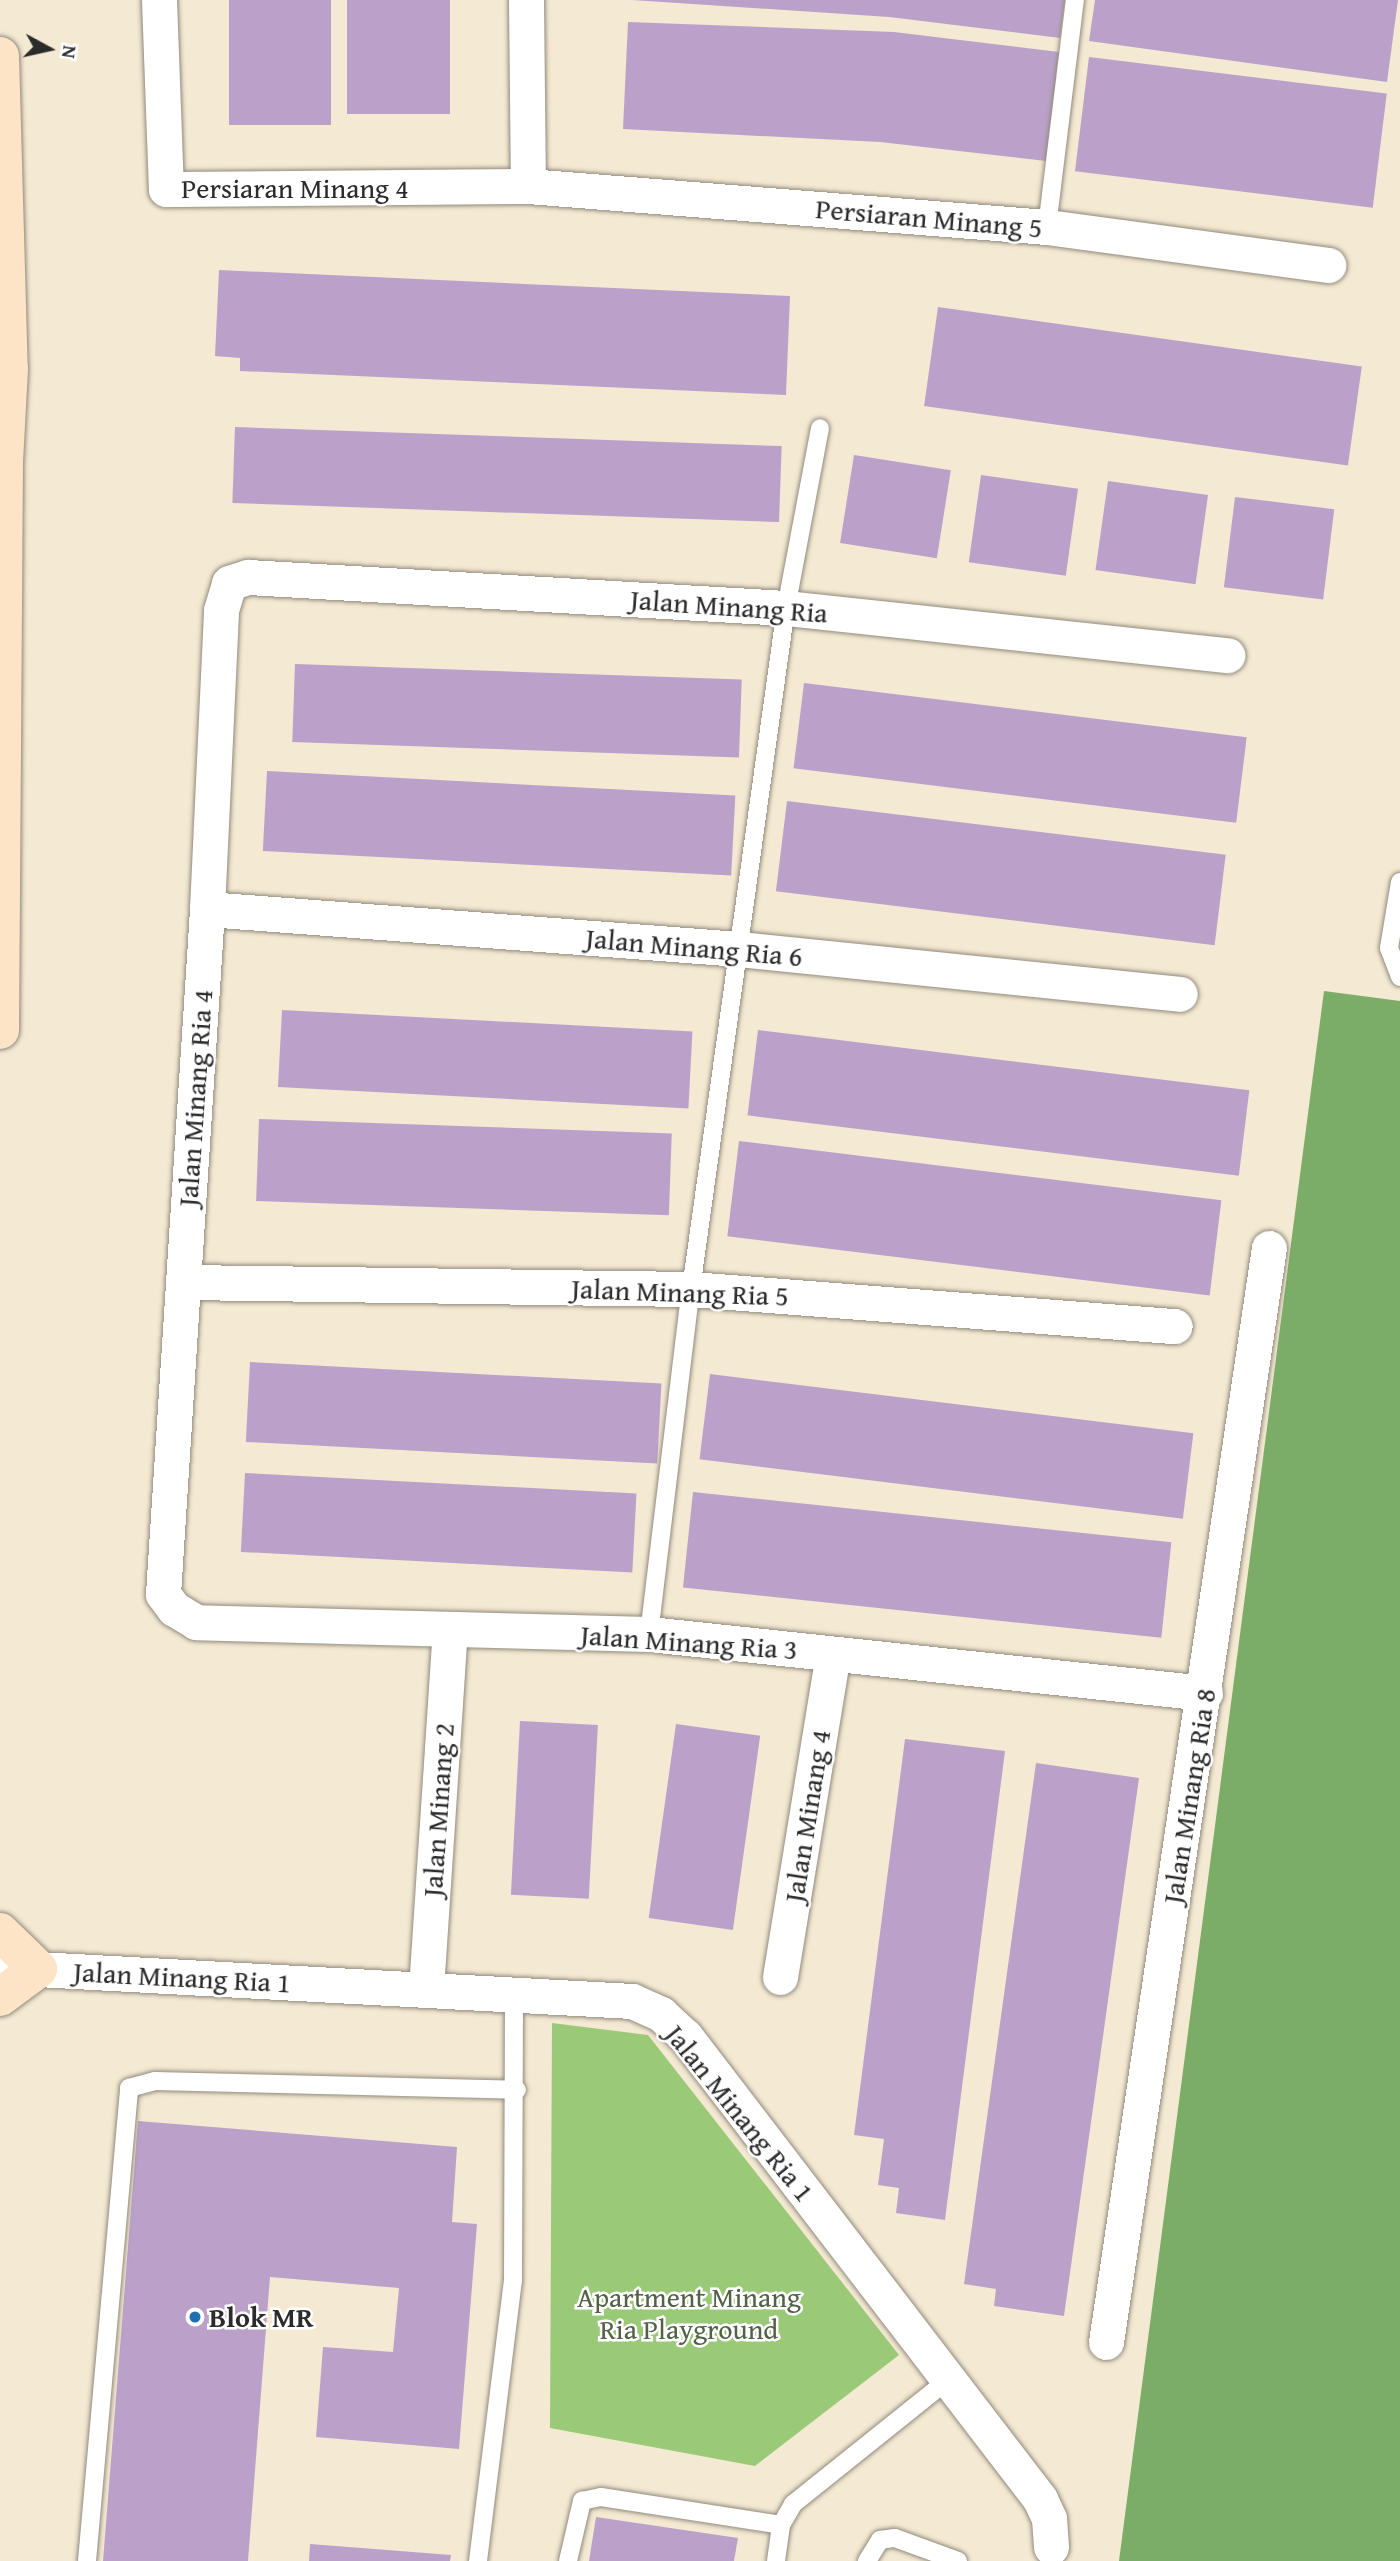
<!DOCTYPE html>
<style>
body{margin:0}
#map{position:relative;width:1400px;height:2561px;overflow:hidden;background:#f4e9d2;font-family:"Gentium Book Plus",serif}
div>[style]{position:absolute}
.green>*{inset:0;background:#9ac977}
.forest>*{inset:0;background:#7bad68}
.building>*{inset:0;background:#bba1ca;transform-origin:0 0}
.roads{filter:drop-shadow(0 0 2px #908a7e) drop-shadow(0 0 2px #908a7e)}
.lane>*{height:18px;margin:-9px;padding:0 9px;transform-origin:9px;border-radius:9px;background:#fff}
.street>*{height:35px;margin:-17.5px;padding:0 17.5px;transform-origin:17.5px;border-radius:17.5px;background:#fff}
.secondary>*{height:38px;margin:-19px;padding:0 19px;transform-origin:19px;border-radius:19px;background:#fee4c6}
.dots>*{width:19px;height:19px;translate:-50% -50%;box-sizing:border-box;border:4px solid #fff;border-radius:50%}
span{translate:-50% -50%;white-space:nowrap;text-align:center;line-height:1.15;-webkit-text-stroke:5px #fff;paint-order:stroke}
.street-label{font-size:28px;color:#2b2b2b}
.park-label{font-size:28px;color:#526246}
.poi-label{font-size:28px;color:#2b2b2b;font-weight:700}
.left{translate:0 -50%;text-align:left}
.north{position:absolute;left:14px;top:14px;width:70px;height:70px;-webkit-text-stroke:5px #fff;paint-order:stroke;rotate:98deg;font-size:19px;font-weight:700;line-height:28px;text-align:center;color:#2b2b2b}
.north::after{content:'';display:block;margin:auto;width:24px;height:32px;background:#2b2b2b;clip-path:polygon(50% 0,100% 100%,50% 72%,0 100%)}
</style>
<div id="map">
<div class="green">
<i style="clip-path:polygon(552px 2023px,648px 2035px,899px 2355px,755px 2466px,550px 2428px)"></i>
</div>
<div class="forest">
<i style="clip-path:polygon(1324px 991px,1400px 1001px,1400px 2561px,1119px 2561px)"></i>
</div>
<div class="building">
<i style="left:229px;top:0;width:102px;height:125px"></i>
<i style="left:347px;top:0;width:103px;height:114px"></i>
<i style="clip-path:polygon(632px 0,1065px 0,1060px 38px,889px 17px)"></i>
<i style="clip-path:polygon(1095px 0,1398px 0,1387px 82px,1089px 41px)"></i>
<i style="clip-path:polygon(628px 22px,894px 32px,1059px 52px,1046px 161px,880px 142px,623px 129px)"></i>
<i style="left:1089px;top:57px;width:300px;height:115px;rotate:7deg"></i>
<i style="clip-path:polygon(219px 270px,790px 296px,786px 395px,240px 371px,240px 358px,215px 356px)"></i>
<i style="left:938px;top:307px;width:428px;height:100px;rotate:8deg"></i>
<i style="left:235px;top:427px;width:547px;height:76px;rotate:2deg"></i>
<i style="left:854px;top:455px;width:98px;height:89px;rotate:9deg"></i>
<i style="left:981px;top:475px;width:98px;height:88px;rotate:8deg"></i>
<i style="left:1108px;top:481px;width:101px;height:90px;rotate:8deg"></i>
<i style="left:1235px;top:497px;width:100px;height:91px;rotate:7deg"></i>
<i style="left:295px;top:664px;width:447px;height:78px;rotate:2deg"></i>
<i style="left:804px;top:683px;width:446px;height:86px;rotate:7deg"></i>
<i style="left:267px;top:771px;width:469px;height:80px;rotate:3deg"></i>
<i style="left:787px;top:801px;width:442px;height:91px;rotate:7deg"></i>
<i style="left:282px;top:1010px;width:411px;height:77px;rotate:3deg"></i>
<i style="left:758px;top:1030px;width:495px;height:86px;rotate:7deg"></i>
<i style="left:259px;top:1119px;width:413px;height:82px;rotate:2deg"></i>
<i style="left:739px;top:1141px;width:486px;height:96px;rotate:7deg"></i>
<i style="left:250px;top:1362px;width:412px;height:80px;rotate:3deg"></i>
<i style="left:710px;top:1374px;width:487px;height:86px;rotate:7deg"></i>
<i style="left:245px;top:1473px;width:392px;height:79px;rotate:3deg"></i>
<i style="left:693px;top:1492px;width:481px;height:96px;rotate:6deg"></i>
<i style="left:520px;top:1721px;width:78px;height:174px;rotate:3deg"></i>
<i style="left:676px;top:1724px;width:85px;height:196px;rotate:8deg"></i>
<i style="clip-path:polygon(905px 1739px,1005px 1751px,945px 2220px,896px 2213px,899px 2188px,878px 2185px,884px 2139px,854px 2135px)"></i>
<i style="clip-path:polygon(1036px 1763px,1139px 1778px,1064px 2316px,994px 2306px,996px 2289px,964px 2284px)"></i>
<i style="clip-path:polygon(138px 2121px,457px 2147px,452px 2222px,477px 2224px,459px 2449px,316px 2437px,323px 2347px,393px 2352px,399px 2288px,270px 2277px,248px 2561px,103px 2561px)"></i>
<i style="clip-path:polygon(596px 2517px,738px 2538px,734px 2561px,589px 2561px)"></i>
<i style="clip-path:polygon(310px 2544px,451px 2555px,450px 2561px,309px 2561px)"></i>
</div>
<div class="roads">
<div class="lane">
<i style="left:1047px;top:227px;width:229px;rotate:-83deg"></i>
<i style="left:1400px;top:882px;width:67px;rotate:99.5deg"></i>
<i style="left:1389px;top:948px;width:31px;rotate:69deg"></i>
<i style="left:649px;top:1634px;width:348px;rotate:-83.1deg"></i>
<i style="left:691px;top:1289px;width:688px;rotate:-82.06deg"></i>
<i style="left:786px;top:608px;width:183px;rotate:-79.3deg"></i>
<i style="left:87px;top:2561px;width:475px;rotate:-84.9deg"></i>
<i style="left:129px;top:2088px;width:27px;rotate:-15deg"></i>
<i style="left:155px;top:2081px;width:362px;rotate:1.4deg"></i>
<i style="left:478px;top:2561px;width:282px;rotate:-82.9deg"></i>
<i style="left:513px;top:2281px;width:287px;rotate:-89.8deg"></i>
<i style="left:568px;top:2561px;width:62px;rotate:-76.9deg"></i>
<i style="left:582px;top:2501px;width:19px;rotate:-12deg"></i>
<i style="left:601px;top:2497px;width:182px;rotate:8.8deg"></i>
<i style="left:776px;top:2561px;width:36px;rotate:-82deg"></i>
<i style="left:781px;top:2525px;width:24px;rotate:-60deg"></i>
<i style="left:793px;top:2504px;width:198px;rotate:-38.7deg"></i>
<i style="left:867px;top:2561px;width:25px;rotate:-58deg"></i>
<i style="left:880px;top:2540px;width:15px;rotate:-8deg"></i>
<i style="left:895px;top:2538px;width:67px;rotate:20.1deg"></i>
</div>
<div class="street">
<i style="left:159px;top:0;width:189px;rotate:87.9deg"></i>
<i style="left:166px;top:189px;width:362px;rotate:-0.5deg"></i>
<i style="left:528px;top:186px;width:521px;rotate:4.52deg"></i>
<i style="left:1047px;top:227px;width:284px;rotate:7.7deg"></i>
<i style="left:526px;top:0;width:186px;rotate:89.4deg"></i>
<i style="left:207px;top:909px;width:534px;rotate:4.3deg"></i>
<i style="left:739px;top:949px;width:443px;rotate:5.8deg"></i>
<i style="left:183px;top:1282px;width:508px;rotate:0.79deg"></i>
<i style="left:691px;top:1289px;width:485px;rotate:4.4deg"></i>
<i style="left:1205px;top:1693px;width:559px;rotate:-173.94deg"></i>
<i style="left:649px;top:1634px;width:453px;rotate:-178.5deg"></i>
<i style="left:196px;top:1622px;width:26px;rotate:-149deg"></i>
<i style="left:174px;top:1609px;width:19px;rotate:-126deg"></i>
<i style="left:163px;top:1594px;width:686px;rotate:-86.32deg"></i>
<i style="left:207px;top:909px;width:299px;rotate:-87.3deg"></i>
<i style="left:221px;top:610px;width:28px;rotate:-73deg"></i>
<i style="left:229px;top:583px;width:20px;rotate:-18deg"></i>
<i style="left:248px;top:577px;width:539px;rotate:3.3deg"></i>
<i style="left:786px;top:608px;width:444px;rotate:6.1deg"></i>
<i style="left:0;top:1967px;width:633px;rotate:3.08deg"></i>
<i style="left:632px;top:2001px;width:32px;rotate:24deg"></i>
<i style="left:661px;top:2014px;width:33px;rotate:43deg"></i>
<i style="left:685px;top:2036px;width:583px;rotate:52.52deg"></i>
<i style="left:1040px;top:2499px;width:21px;rotate:65deg"></i>
<i style="left:1049px;top:2518px;width:29px;rotate:86deg"></i>
<i style="left:780px;top:1977px;width:327px;rotate:-80.7deg"></i>
<i style="left:426px;top:1989px;width:359px;rotate:-86.2deg"></i>
<i style="left:1106px;top:2342px;width:1106px;rotate:-81.53deg"></i>
</div>
<div class="secondary">
<i style="left:0;top:56px;width:313px;rotate:88.4deg"></i>
<i style="left:9px;top:369px;width:92px;rotate:93.1deg"></i>
<i style="left:4px;top:461px;width:569px;rotate:90.4deg"></i>
<i style="left:0;top:1932px;width:53px;rotate:44.2deg"></i>
<i style="left:38px;top:1969px;width:47px;rotate:143.6deg"></i>
</div>
</div>
<div class="dots">
<i style="left:195px;top:2317px;background:#1f6fb2"></i>
</div>
<div class="street-label">
<span style="left:295px;top:188px">Persiaran Minang 4</span>
<span style="left:929px;top:218px;rotate:5deg">Persiaran Minang 5</span>
<span style="left:729px;top:606px;rotate:4deg">Jalan Minang Ria</span>
<span style="left:694px;top:947px;rotate:5deg">Jalan Minang Ria 6</span>
<span style="left:195px;top:1098px;rotate:-86deg">Jalan Minang Ria 4</span>
<span style="left:680px;top:1292px;rotate:2deg">Jalan Minang Ria 5</span>
<span style="left:689px;top:1642px;rotate:4deg">Jalan Minang Ria 3</span>
<span style="left:1189px;top:1796px;rotate:-81deg">Jalan Minang Ria 8</span>
<span style="left:438px;top:1810px;rotate:-86deg">Jalan Minang 2</span>
<span style="left:807px;top:1816px;rotate:-81deg">Jalan Minang 4</span>
<span style="left:182px;top:1977px;rotate:3deg">Jalan Minang Ria 1</span>
<span style="left:740px;top:2113px;rotate:51deg">Jalan Minang Ria 1</span>
</div>
<div class="park-label">
<span style="left:689px;top:2313px">Apartment Minang<br>Ria Playground</span>
</div>
<div class="poi-label">
<span class="left" style="left:209px;top:2317px">Blok MR</span>
</div>
<div class="north">N</div>
</div>
